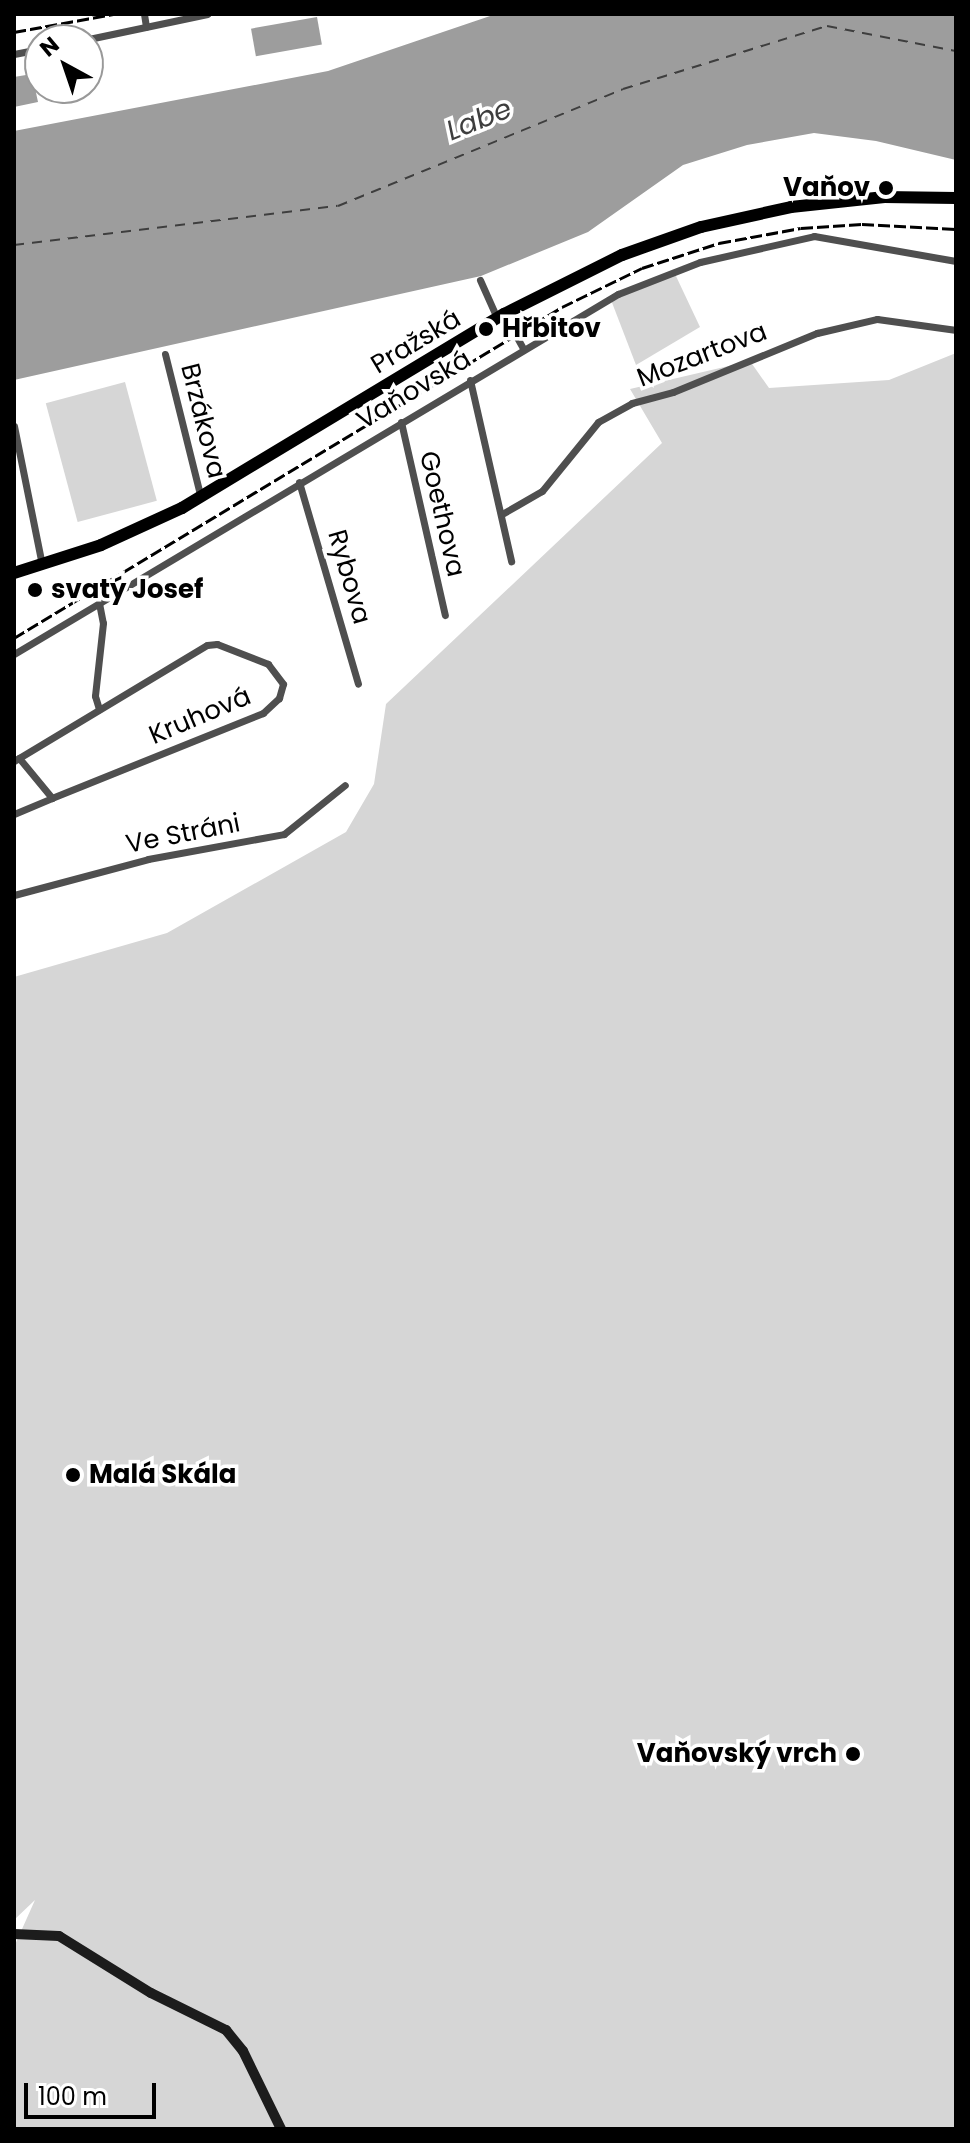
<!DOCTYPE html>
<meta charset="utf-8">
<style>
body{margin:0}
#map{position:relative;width:970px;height:2143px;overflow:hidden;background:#fff;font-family:Poppins,sans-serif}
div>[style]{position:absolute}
.green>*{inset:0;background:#d6d6d6;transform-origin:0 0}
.water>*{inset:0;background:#9d9d9d;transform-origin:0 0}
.ferry>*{height:2px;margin-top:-1px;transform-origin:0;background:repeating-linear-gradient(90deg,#3e3e3e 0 10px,transparent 0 18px)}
.street>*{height:7px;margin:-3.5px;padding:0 3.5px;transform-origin:3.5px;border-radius:3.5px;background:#4f4f4f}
.secondary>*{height:10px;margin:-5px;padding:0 5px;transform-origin:5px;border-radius:5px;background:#1c1c1c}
.primary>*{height:12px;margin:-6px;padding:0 6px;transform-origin:6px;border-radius:6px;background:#000}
.rail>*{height:3px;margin-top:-1.5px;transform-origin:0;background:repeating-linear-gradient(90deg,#000 0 12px,transparent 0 16px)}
.dots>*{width:22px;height:22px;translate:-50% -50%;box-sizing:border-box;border:4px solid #fff;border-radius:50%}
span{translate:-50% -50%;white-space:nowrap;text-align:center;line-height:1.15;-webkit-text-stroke:7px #fff;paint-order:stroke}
.poi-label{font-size:26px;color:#000;font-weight:700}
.right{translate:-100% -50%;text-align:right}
.left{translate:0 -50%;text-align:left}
.street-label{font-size:26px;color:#000}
.water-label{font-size:28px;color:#3e3e3e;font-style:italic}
.frame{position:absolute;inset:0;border:16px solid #000;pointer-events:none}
.north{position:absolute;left:24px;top:24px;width:80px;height:80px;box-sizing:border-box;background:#fff;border:2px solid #999;border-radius:50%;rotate:320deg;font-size:22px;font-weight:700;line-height:32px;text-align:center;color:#000}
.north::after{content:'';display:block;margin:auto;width:28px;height:36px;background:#000;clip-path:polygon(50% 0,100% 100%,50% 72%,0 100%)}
.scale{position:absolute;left:24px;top:2083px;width:132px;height:36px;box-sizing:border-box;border:4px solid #000;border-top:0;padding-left:10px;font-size:24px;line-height:28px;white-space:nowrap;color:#000;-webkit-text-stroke:6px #fff;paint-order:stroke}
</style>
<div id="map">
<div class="green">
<i style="clip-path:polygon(675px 274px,700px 327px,636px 365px,611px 300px)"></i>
<i style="clip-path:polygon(956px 353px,956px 2129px,14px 2129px,14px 1947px,35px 1900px,14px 1920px,14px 977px,167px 933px,346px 832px,374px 784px,386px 704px,662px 443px,630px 389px,750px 361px,769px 388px,889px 380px)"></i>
<i style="left:125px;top:382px;width:123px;height:82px;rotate:75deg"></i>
</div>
<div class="water">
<i style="clip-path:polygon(496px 14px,956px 14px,956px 160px,876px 141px,814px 133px,747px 145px,683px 165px,588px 232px,481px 276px,14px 380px,14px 131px,328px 71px)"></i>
<i style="left:317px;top:17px;width:28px;height:67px;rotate:80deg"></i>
<i style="clip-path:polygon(32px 74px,38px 102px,14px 107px,14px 77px)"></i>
</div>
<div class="ferry">
<i style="left:14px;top:245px;width:326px;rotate:-6.9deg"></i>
<i style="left:338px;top:206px;width:308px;rotate:-22.3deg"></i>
<i style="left:623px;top:89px;width:214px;rotate:-17.2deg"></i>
<i style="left:827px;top:26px;width:131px;rotate:11deg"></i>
</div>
<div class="street">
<i style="left:144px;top:14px;width:13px;rotate:81deg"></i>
<i style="left:84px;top:40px;width:126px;rotate:-11.9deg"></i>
<i style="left:14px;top:54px;width:26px;rotate:-11deg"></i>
<i style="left:480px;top:280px;width:42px;rotate:65.9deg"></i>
<i style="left:504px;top:314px;width:39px;rotate:61deg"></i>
<i style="left:165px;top:354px;width:148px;rotate:76deg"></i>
<i style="left:470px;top:380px;width:186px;rotate:77.2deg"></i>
<i style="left:401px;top:422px;width:198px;rotate:77.2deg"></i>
<i style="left:14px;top:426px;width:142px;rotate:78.6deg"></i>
<i style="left:299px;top:482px;width:210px;rotate:73.7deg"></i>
<i style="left:502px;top:514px;width:46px;rotate:-29.9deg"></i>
<i style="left:542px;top:491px;width:89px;rotate:-50.9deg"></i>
<i style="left:598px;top:422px;width:39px;rotate:-29deg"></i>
<i style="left:632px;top:403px;width:42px;rotate:-15deg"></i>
<i style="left:673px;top:392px;width:156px;rotate:-22.3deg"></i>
<i style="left:817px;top:333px;width:62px;rotate:-13.1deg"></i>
<i style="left:877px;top:319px;width:80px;rotate:7.9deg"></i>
<i style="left:99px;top:603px;width:20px;rotate:79deg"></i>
<i style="left:103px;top:623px;width:73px;rotate:96.3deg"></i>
<i style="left:95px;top:696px;width:14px;rotate:73deg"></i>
<i style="left:14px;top:654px;width:703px;rotate:-30.8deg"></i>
<i style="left:618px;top:294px;width:88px;rotate:-21.3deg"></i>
<i style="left:700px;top:262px;width:117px;rotate:-12.8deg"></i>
<i style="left:814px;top:236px;width:144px;rotate:10deg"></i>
<i style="left:14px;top:761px;width:225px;rotate:-31deg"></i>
<i style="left:207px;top:645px;width:10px;rotate:-6deg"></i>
<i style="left:217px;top:644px;width:55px;rotate:21.4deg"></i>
<i style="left:268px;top:664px;width:25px;rotate:53deg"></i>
<i style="left:283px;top:684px;width:15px;rotate:106deg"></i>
<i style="left:279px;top:698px;width:22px;rotate:137deg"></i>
<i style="left:263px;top:713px;width:227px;rotate:158.1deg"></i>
<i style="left:52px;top:798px;width:52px;rotate:-129.5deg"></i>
<i style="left:14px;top:814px;width:41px;rotate:-22.8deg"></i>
<i style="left:14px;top:895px;width:139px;rotate:-15deg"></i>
<i style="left:148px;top:859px;width:138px;rotate:-10.4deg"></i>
<i style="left:284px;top:834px;width:78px;rotate:-38.8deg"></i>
</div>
<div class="secondary">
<i style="left:14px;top:1934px;width:45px;rotate:2.5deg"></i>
<i style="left:59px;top:1936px;width:108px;rotate:31.8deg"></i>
<i style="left:151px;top:1993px;width:84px;rotate:26.3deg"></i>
<i style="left:226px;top:2030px;width:27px;rotate:51deg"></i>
<i style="left:243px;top:2051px;width:87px;rotate:64deg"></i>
</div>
<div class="primary">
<i style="left:14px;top:573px;width:91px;rotate:-17.8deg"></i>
<i style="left:101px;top:545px;width:89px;rotate:-24.6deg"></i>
<i style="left:182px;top:508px;width:376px;rotate:-31.1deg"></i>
<i style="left:504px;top:314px;width:132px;rotate:-26.6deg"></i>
<i style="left:622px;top:255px;width:84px;rotate:-19.5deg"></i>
<i style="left:701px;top:227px;width:92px;rotate:-12.5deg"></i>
<i style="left:791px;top:207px;width:94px;rotate:-6.1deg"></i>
<i style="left:884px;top:197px;width:72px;rotate:0.8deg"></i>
</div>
<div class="rail">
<i style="left:14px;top:32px;width:101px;rotate:-10.3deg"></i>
<i style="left:14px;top:638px;width:640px;rotate:-31.13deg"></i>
<i style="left:562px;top:307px;width:89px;rotate:-26deg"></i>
<i style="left:642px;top:268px;width:81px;rotate:-18deg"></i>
<i style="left:719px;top:243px;width:83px;rotate:-10.4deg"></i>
<i style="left:801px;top:228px;width:61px;rotate:-3.8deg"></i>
<i style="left:862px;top:224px;width:94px;rotate:3deg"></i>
</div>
<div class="dots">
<i style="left:886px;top:188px;background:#000"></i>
<i style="left:486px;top:329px;background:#000"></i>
<i style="left:35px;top:590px;background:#000"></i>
<i style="left:73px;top:1475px;background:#000"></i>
<i style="left:853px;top:1754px;background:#000"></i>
</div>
<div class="poi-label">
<span class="right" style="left:870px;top:188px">Vaňov</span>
<span class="left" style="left:502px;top:329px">Hřbitov</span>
<span class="left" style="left:51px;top:590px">svatý Josef</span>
<span class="left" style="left:89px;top:1475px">Malá Skála</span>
<span class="right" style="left:837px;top:1754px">Vaňovský vrch</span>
</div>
<div class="street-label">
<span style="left:416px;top:342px;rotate:-31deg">Pražská</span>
<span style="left:702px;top:355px;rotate:-21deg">Mozartova</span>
<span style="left:414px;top:390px;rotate:-31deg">Vaňovská</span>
<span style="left:203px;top:421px;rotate:76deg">Brzákova</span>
<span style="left:442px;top:514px;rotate:77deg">Goethova</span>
<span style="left:349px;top:577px;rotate:74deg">Rybova</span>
<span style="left:200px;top:716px;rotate:-23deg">Kruhová</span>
<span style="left:183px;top:834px;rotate:-11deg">Ve Stráni</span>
</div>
<div class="water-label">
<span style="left:479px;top:120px;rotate:-22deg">Labe</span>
</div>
<div class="frame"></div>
<div class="north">N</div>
<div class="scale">100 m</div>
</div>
